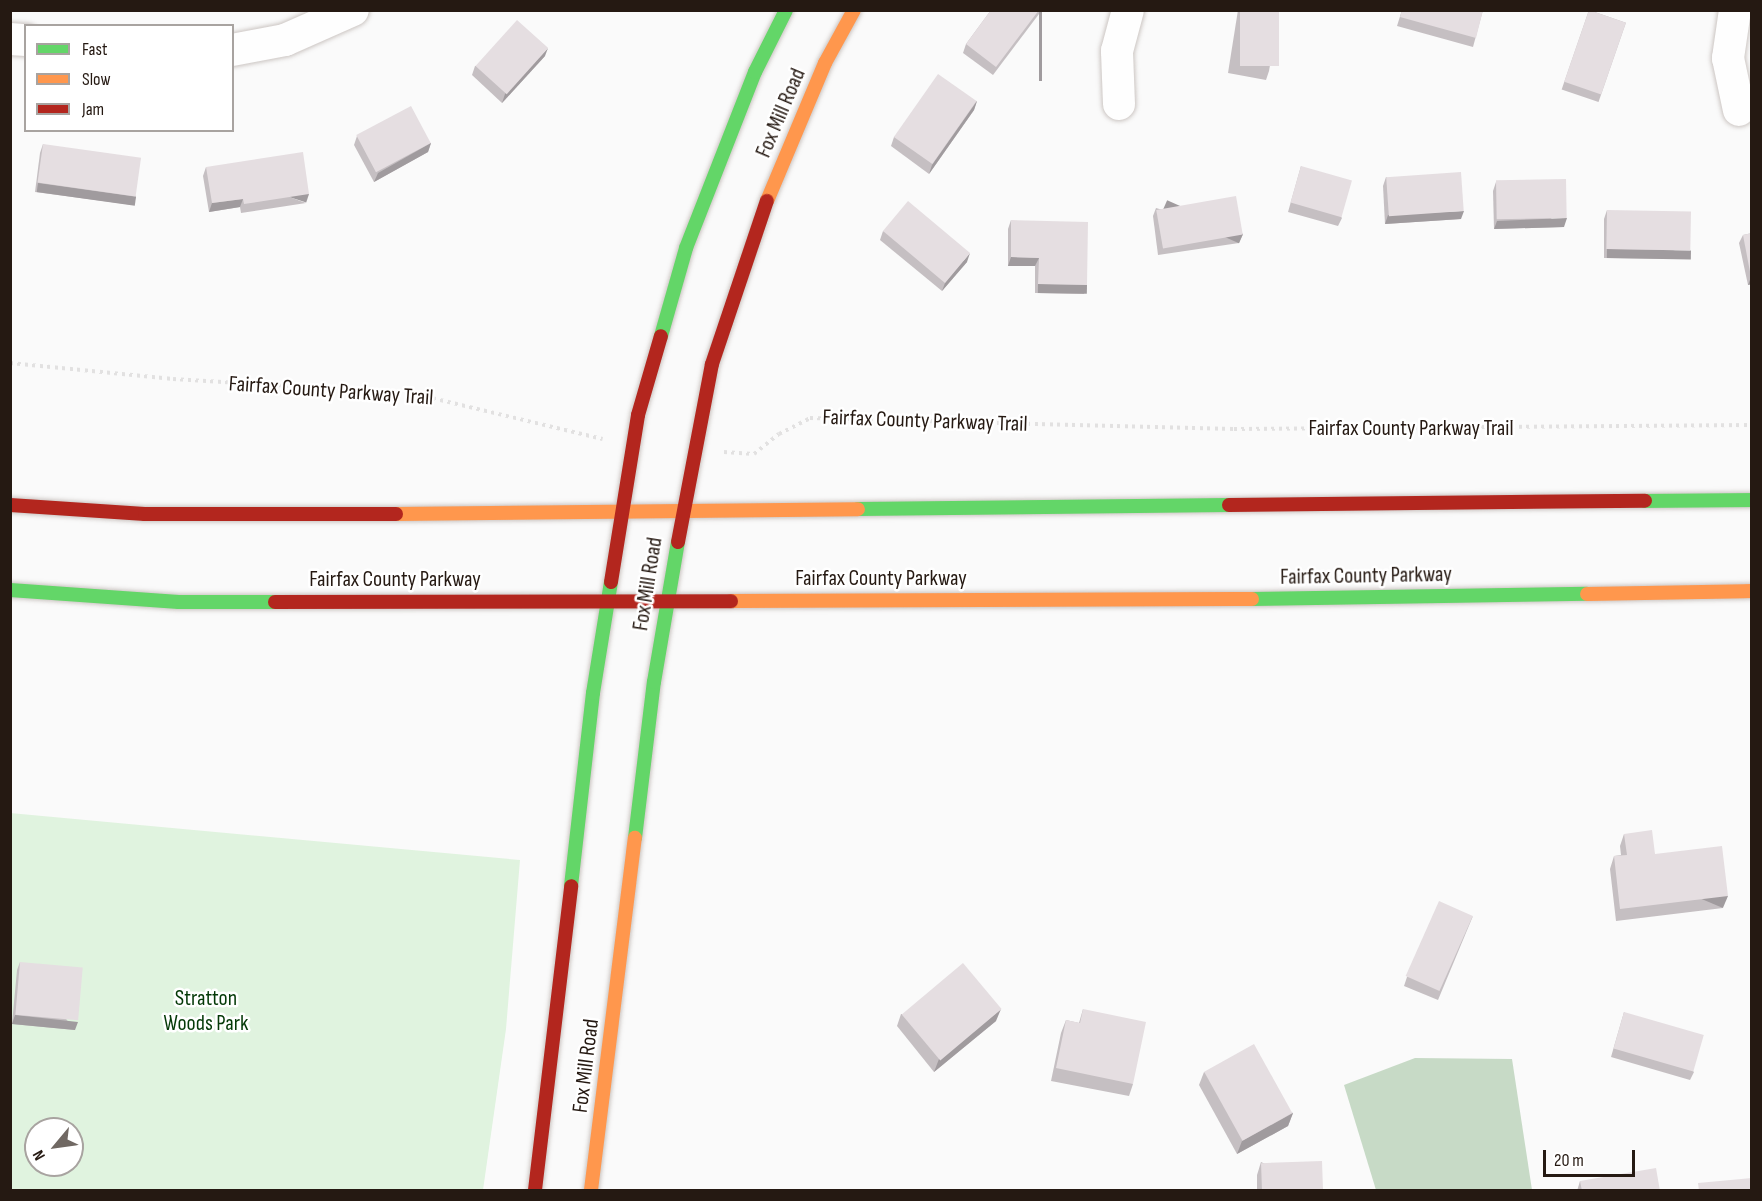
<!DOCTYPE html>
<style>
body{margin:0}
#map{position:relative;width:1762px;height:1201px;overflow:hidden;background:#fafafa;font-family:"Sofia Sans Condensed",sans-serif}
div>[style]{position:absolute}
.green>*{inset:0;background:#e0f3df}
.forest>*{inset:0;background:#c7dac6}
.path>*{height:4px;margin-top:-2px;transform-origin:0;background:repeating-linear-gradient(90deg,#e2e1e1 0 3px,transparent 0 7.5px)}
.roads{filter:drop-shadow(0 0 2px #ccc6c3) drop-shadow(0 0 2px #ccc6c3)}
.street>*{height:32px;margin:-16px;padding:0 16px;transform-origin:16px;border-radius:16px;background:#fefefe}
.fast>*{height:14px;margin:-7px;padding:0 7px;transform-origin:7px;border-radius:7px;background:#63d668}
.slow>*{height:14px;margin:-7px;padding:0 7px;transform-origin:7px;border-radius:7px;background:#ff974d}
.jam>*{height:14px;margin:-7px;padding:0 7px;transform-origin:7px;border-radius:7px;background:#b3261e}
.wall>*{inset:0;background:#c5bfc2;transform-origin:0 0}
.shaded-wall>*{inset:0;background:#a09b9e;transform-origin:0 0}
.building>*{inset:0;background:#e5dee1;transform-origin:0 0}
span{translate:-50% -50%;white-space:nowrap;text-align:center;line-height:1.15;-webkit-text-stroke:5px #fff;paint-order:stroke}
.street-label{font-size:22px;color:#251912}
.park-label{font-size:22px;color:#043907}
.frame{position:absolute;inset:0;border:12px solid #251912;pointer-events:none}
.legend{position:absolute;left:24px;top:24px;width:210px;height:108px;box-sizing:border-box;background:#fff;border:2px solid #a8a3a0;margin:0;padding:8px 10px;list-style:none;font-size:18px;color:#251912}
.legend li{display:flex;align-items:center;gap:12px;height:30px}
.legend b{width:30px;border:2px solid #a8a3a0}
.north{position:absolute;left:24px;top:1117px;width:60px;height:60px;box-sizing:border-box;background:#fff;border:2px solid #a8a3a0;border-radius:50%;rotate:241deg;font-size:16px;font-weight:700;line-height:24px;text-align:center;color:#251912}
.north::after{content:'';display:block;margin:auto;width:21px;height:27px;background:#706863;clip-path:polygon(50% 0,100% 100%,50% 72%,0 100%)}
.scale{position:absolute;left:1543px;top:1150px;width:92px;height:27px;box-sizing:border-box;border:3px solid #251912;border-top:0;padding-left:8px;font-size:18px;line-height:21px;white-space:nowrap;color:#251912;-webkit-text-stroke:4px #fff;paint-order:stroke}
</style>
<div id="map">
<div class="green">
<i style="clip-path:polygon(evenodd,10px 813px,520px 860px,506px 1029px,483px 1190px,11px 1190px,10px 813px,36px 1129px,72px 1129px,72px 1165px,36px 1165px,36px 1129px)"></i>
</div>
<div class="forest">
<i style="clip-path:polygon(1415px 1058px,1512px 1059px,1532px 1190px,1376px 1190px,1344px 1085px)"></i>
</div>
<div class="path">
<i style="left:10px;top:363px;width:164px;rotate:5.6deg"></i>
<i style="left:173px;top:379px;width:238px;rotate:3.4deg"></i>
<i style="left:411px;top:393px;width:197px;rotate:13.5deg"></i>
<i style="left:724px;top:452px;width:30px;rotate:4deg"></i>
<i style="left:754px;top:454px;width:32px;rotate:-39deg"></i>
<i style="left:779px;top:434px;width:35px;rotate:-27deg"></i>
<i style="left:810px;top:418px;width:424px;rotate:1.5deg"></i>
<i style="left:1234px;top:429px;width:518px;rotate:-0.44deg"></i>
</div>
<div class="roads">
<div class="street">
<i style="left:1735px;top:10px;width:49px;rotate:98.3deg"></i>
<i style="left:1728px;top:58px;width:53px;rotate:78.1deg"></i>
<i style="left:10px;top:39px;width:16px;rotate:4deg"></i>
<i style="left:232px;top:50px;width:54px;rotate:-10.7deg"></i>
<i style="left:285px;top:40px;width:74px;rotate:-23.8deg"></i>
<i style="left:1119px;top:104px;width:53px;rotate:-92.2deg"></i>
<i style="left:1117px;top:51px;width:42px;rotate:-75deg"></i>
</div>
<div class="fast">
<i style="left:661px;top:336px;width:91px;rotate:-74.1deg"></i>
<i style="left:686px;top:248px;width:189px;rotate:-68.6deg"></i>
<i style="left:755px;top:72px;width:69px;rotate:-63.4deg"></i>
<i style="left:1645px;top:501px;width:107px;rotate:-0.5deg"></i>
<i style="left:858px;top:509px;width:371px;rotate:-0.6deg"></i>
<i style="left:10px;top:590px;width:169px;rotate:4.1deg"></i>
<i style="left:179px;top:602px;width:96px"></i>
<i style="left:1252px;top:599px;width:335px;rotate:-0.9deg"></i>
<i style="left:635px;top:838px;width:157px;rotate:-83.1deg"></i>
<i style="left:654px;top:682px;width:142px;rotate:-80.3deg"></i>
<i style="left:571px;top:886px;width:194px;rotate:-83.5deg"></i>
<i style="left:593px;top:693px;width:112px;rotate:-80.8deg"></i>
</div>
<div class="slow">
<i style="left:767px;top:201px;width:150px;rotate:-67.2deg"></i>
<i style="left:825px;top:63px;width:60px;rotate:-61.3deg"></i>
<i style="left:396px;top:514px;width:462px;rotate:-0.6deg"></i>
<i style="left:1587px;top:594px;width:165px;rotate:-1deg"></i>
<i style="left:731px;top:601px;width:521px;rotate:-0.22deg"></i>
<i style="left:591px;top:1190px;width:355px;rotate:-82.9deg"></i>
</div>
<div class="jam">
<i style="left:10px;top:505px;width:135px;rotate:3.8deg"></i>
<i style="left:145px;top:514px;width:251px"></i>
<i style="left:1229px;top:505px;width:416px;rotate:-0.6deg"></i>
<i style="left:678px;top:542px;width:181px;rotate:-79.2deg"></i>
<i style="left:712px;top:364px;width:172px;rotate:-71.4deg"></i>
<i style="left:611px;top:582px;width:169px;rotate:-80.8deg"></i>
<i style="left:638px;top:415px;width:82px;rotate:-73.8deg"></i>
<i style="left:275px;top:602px;width:456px;rotate:-0.1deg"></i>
<i style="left:535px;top:1190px;width:306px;rotate:-83.2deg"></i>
</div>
</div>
<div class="wall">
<i style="clip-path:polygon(991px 10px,1042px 10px,993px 75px,963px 53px,966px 44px)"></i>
<i style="clip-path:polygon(1238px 10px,1279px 10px,1269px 71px,1266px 80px,1228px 73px)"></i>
<i style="clip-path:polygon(1402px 10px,1483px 10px,1473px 47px,1397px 26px)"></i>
<i style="left:1589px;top:10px;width:39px;height:84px;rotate:19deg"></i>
<i style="clip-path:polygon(545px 56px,502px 103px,472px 75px,475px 66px)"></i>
<i style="clip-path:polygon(977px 101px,974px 110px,929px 174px,891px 146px,894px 137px)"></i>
<i style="clip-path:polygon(357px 136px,431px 143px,428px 152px,374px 182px,354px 145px)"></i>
<i style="clip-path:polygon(43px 144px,136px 196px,133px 205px,35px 192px,40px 153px)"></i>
<i style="clip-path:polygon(1301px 166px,1342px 218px,1338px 226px,1288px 212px)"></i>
<i style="clip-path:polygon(206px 167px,306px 203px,241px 213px,240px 207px,209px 212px,203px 176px)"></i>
<i style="clip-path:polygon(1386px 177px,1461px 219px,1385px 224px,1383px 186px)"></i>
<i style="clip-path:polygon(1496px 182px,1564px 227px,1494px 229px,1493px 191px)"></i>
<i style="clip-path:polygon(1156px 208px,1243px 234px,1239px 243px,1158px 255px,1153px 216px)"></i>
<i style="clip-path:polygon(1607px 210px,1688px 259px,1604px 258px,1604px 219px)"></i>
<i style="clip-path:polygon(1011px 220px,1087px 285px,1084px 294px,1035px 293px,1035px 266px,1008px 266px,1008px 229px)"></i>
<i style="clip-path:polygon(883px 231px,967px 262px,942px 291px,880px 240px)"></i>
<i style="clip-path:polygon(1752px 233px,1752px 284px,1748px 285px,1739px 243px,1743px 235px)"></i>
<i style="clip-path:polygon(1624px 834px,1655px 854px,1723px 908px,1616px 921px,1610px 869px,1614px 856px,1621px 855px,1620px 846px)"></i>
<i style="clip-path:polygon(1473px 916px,1438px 1000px,1404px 986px,1407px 977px)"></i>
<i style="clip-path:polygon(20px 962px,75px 1030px,12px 1024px,17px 970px)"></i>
<i style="clip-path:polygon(1083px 1009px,1133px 1084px,1129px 1096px,1051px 1081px,1061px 1033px,1066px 1020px,1079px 1023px)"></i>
<i style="clip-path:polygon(1624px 1012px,1694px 1072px,1690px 1080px,1611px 1057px)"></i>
<i style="clip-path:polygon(901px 1014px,996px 1021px,934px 1072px,897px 1026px)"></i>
<i style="clip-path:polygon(1204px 1072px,1293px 1113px,1288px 1126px,1237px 1154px,1199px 1085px)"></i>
<i style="clip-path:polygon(1261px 1162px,1323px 1191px,1257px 1191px,1257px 1175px)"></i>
<i style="clip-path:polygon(1580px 1181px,1660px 1191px,1577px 1191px)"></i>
</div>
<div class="shaded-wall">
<i style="left:1039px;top:10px;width:3px;height:71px"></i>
<i style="clip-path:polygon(548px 48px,545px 56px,502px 103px,505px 94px)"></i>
<i style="clip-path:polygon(977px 101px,974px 110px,929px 174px,932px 165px)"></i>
<i style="clip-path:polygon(431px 143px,428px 152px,374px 182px,378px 173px)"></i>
<i style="left:38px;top:183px;width:99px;height:9px;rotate:8deg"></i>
<i style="left:309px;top:194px;width:9px;height:66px;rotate:108deg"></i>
<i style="clip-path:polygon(243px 199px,240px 207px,209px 212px,212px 203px)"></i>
<i style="clip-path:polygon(1464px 211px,1461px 219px,1385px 224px,1388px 215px)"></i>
<i style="clip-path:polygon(1567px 218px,1564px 227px,1494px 229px,1497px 221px)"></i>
<i style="left:1243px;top:234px;width:10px;height:83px;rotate:114deg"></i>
<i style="left:1607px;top:249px;width:84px;height:9px;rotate:1deg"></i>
<i style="clip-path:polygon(970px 253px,967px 262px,942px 291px,945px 283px)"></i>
<i style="clip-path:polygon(1011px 257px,1039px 258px,1035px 266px,1008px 266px)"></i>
<i style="clip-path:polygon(1752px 276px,1752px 284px,1748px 285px,1751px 277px)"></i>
<i style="left:1038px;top:284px;width:49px;height:9px;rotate:1deg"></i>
<i style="left:1728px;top:896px;width:13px;height:109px;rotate:113deg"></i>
<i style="clip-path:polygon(1001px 1009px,996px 1021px,934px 1072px,939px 1059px)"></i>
<i style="clip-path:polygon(15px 1015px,78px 1022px,75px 1030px,12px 1024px)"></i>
<i style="clip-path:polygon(1293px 1113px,1288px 1126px,1237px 1154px,1242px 1141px)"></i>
</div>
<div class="building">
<i style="clip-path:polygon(991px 10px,1039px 10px,996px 67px,966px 44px)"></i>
<i style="left:1240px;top:10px;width:39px;height:56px"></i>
<i style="clip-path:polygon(1402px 10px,1483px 10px,1476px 38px,1400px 17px)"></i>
<i style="left:1589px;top:10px;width:39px;height:76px;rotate:19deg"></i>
<i style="left:517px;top:20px;width:42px;height:62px;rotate:42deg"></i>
<i style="left:938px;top:74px;width:47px;height:77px;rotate:35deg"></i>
<i style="left:411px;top:106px;width:42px;height:62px;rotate:62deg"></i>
<i style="left:43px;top:144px;width:99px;height:39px;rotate:8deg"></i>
<i style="clip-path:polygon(303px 152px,309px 194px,244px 204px,243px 199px,212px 203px,206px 167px)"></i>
<i style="left:1301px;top:166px;width:53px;height:38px;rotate:16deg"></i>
<i style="left:1461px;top:172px;width:39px;height:75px;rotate:86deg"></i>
<i style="left:1566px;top:179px;width:39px;height:70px;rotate:89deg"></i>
<i style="left:1236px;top:196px;width:39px;height:81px;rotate:80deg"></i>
<i style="left:908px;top:201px;width:81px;height:39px;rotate:40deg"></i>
<i style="left:1607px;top:210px;width:84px;height:39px;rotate:1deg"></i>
<i style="clip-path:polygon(1011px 220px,1088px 222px,1087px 285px,1038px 284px,1039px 258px,1011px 257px)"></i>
<i style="clip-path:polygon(1752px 233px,1752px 276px,1751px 277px,1743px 235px)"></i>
<i style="clip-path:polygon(1652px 830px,1655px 854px,1722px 846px,1728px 896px,1620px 909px,1614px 856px,1627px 855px,1624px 834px)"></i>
<i style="left:1439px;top:901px;width:37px;height:82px;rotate:24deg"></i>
<i style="left:20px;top:962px;width:63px;height:53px;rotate:5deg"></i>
<i style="left:963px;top:963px;width:60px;height:80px;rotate:50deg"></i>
<i style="clip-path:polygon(1083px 1009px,1146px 1022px,1133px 1084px,1056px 1068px,1066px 1020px,1080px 1023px)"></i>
<i style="left:1624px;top:1012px;width:83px;height:38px;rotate:16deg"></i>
<i style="left:1254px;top:1044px;width:79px;height:57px;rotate:61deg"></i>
<i style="left:1322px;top:1161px;width:30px;height:61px;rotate:88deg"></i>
<i style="clip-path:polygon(1656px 1168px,1660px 1191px,1582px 1191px,1580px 1181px)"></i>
<i style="clip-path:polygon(1752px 1178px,1752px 1191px,1699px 1191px,1698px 1183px)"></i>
</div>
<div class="street-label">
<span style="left:781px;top:113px;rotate:-67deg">Fox Mill Road</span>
<span style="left:331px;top:391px;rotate:4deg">Fairfax County Parkway Trail</span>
<span style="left:925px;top:421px;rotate:2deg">Fairfax County Parkway Trail</span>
<span style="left:1411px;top:429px">Fairfax County Parkway Trail</span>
<span style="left:1366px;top:576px;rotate:-1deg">Fairfax County Parkway</span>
<span style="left:881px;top:579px">Fairfax County Parkway</span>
<span style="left:395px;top:580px">Fairfax County Parkway</span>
<span style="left:648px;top:584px;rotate:-81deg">Fox Mill Road</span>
<span style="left:586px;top:1066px;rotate:-83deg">Fox Mill Road</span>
</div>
<div class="park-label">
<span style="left:206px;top:1011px">Stratton<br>Woods Park</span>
</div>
<div class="frame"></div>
<ul class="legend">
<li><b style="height:8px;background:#63d668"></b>Fast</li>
<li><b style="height:8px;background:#ff974d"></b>Slow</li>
<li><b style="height:8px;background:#b3261e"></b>Jam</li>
</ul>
<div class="north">N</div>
<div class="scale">20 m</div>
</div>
